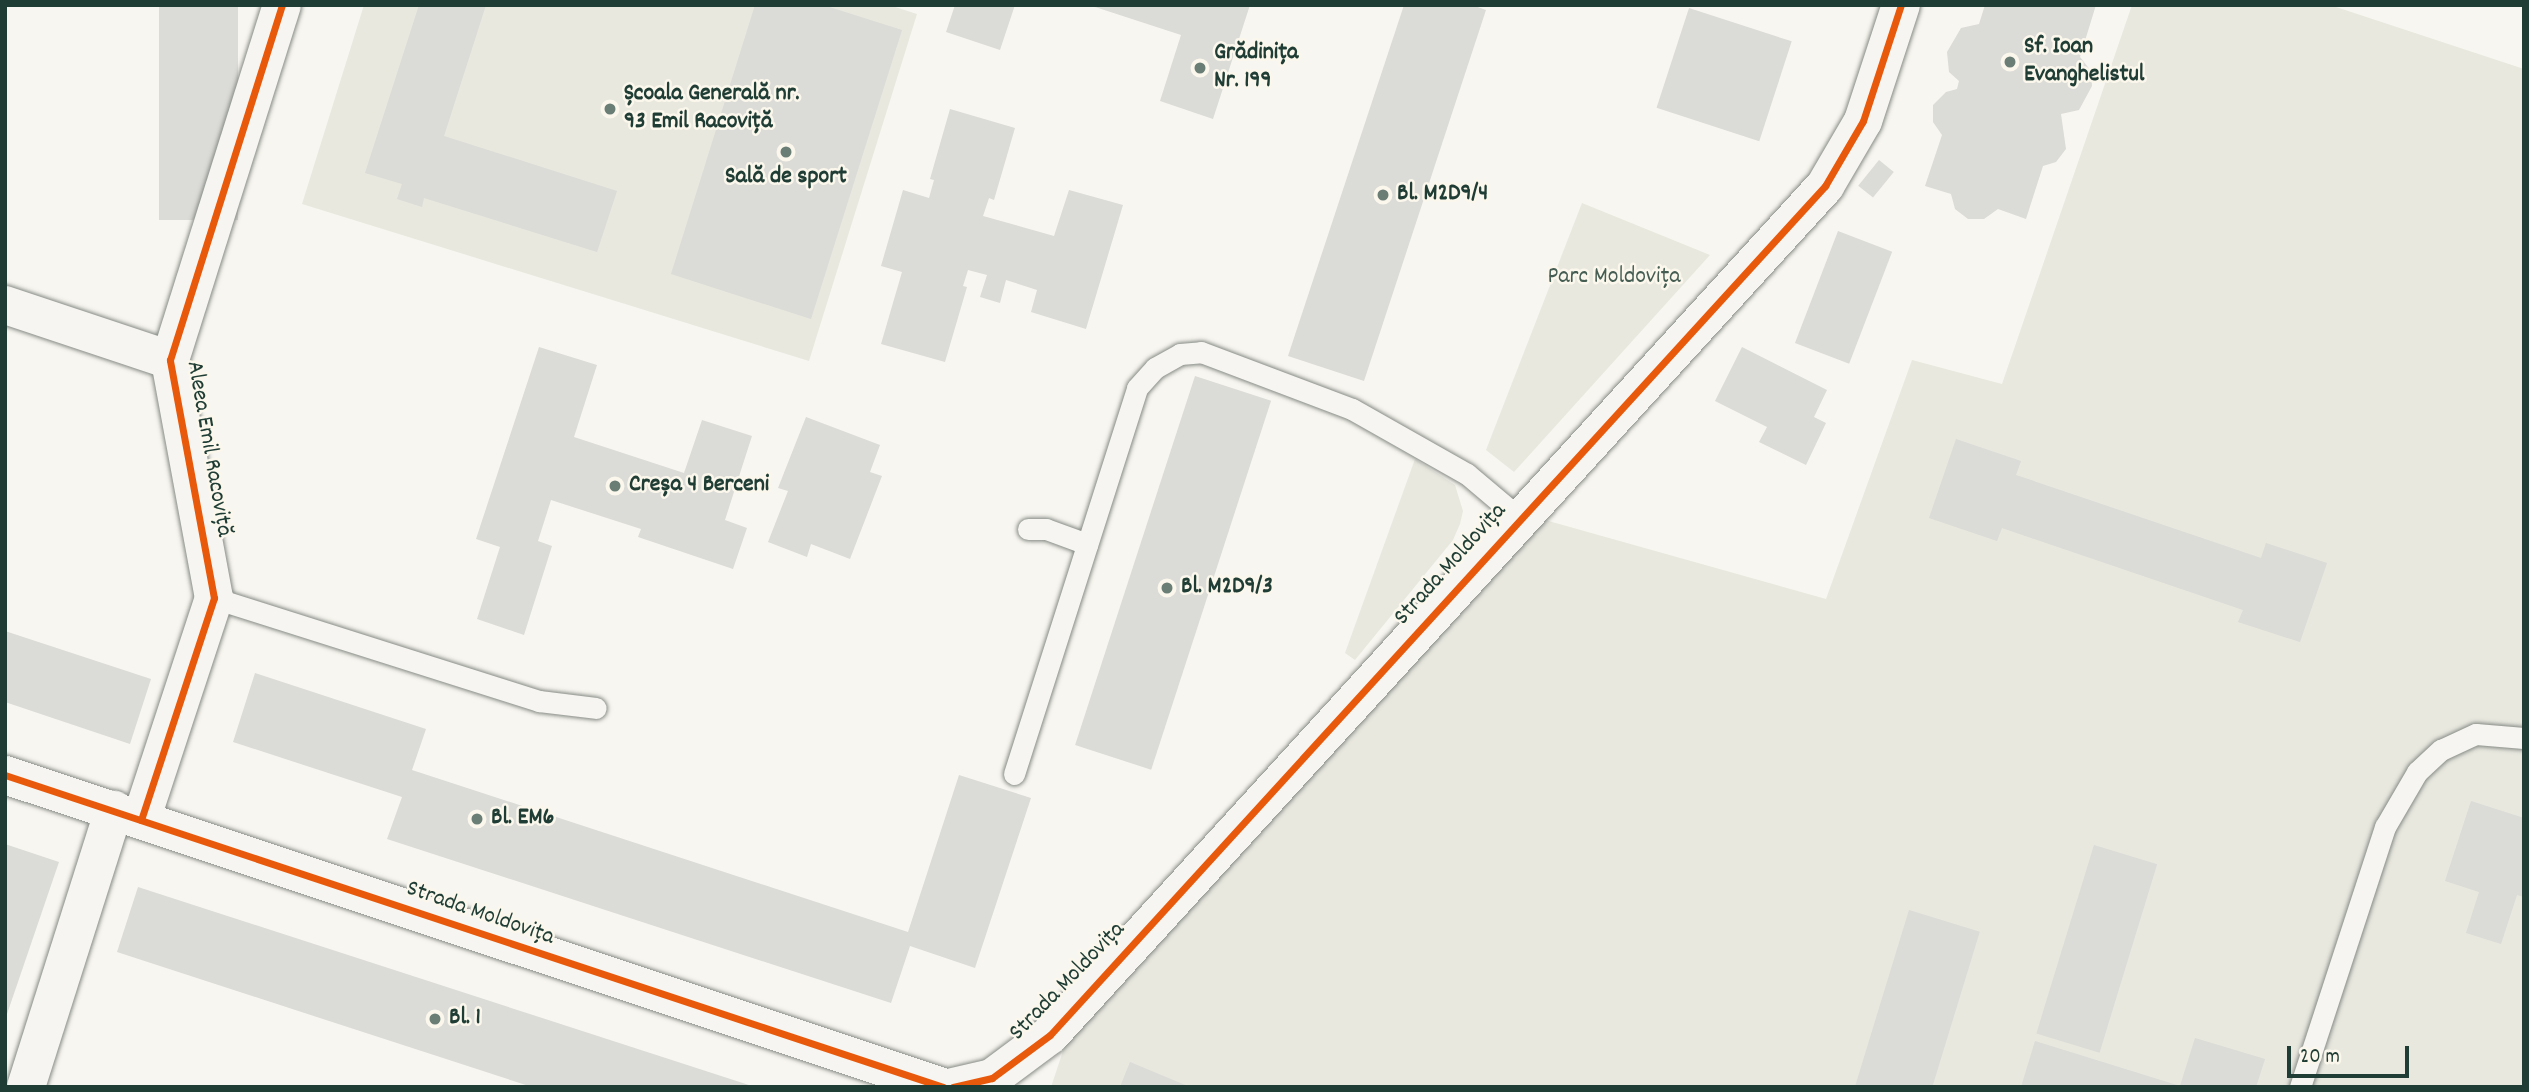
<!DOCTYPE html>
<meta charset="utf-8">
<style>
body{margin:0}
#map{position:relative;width:2529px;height:1092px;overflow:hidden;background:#f8f6f0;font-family:Dekko,sans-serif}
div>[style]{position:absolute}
.built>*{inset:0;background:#e8e8df}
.building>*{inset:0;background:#dbdbd7;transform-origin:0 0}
.roads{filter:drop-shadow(0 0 2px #868b86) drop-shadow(0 0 2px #868b86)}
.lane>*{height:21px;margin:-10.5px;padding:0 10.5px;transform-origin:10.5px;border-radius:10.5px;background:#f6f5f1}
.street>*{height:38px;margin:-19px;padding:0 19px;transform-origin:19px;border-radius:19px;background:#f6f5f1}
.cycleway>*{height:7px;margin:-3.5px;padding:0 3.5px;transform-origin:3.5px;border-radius:3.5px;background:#e8590c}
.dots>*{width:19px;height:19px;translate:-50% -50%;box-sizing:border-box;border:4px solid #fbf7ec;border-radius:50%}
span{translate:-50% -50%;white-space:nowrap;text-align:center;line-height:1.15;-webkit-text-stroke:5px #fbf7ec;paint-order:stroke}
.poi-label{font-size:24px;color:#1f3d34;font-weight:700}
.left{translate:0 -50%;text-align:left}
.park-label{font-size:24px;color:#455d53}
.street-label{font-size:24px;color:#1f3d34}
.frame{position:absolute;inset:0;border:7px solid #1f3d34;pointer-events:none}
.scale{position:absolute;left:2287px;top:1046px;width:122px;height:32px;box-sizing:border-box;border:4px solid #1f3d34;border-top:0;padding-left:9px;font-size:21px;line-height:24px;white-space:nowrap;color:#1f3d34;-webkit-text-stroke:5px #fbf7ec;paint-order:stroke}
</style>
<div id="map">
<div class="built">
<i style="clip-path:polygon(364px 5px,889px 5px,917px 14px,809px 361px,302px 204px)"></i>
<i style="clip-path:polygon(2132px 5px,2330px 5px,2524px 69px,2524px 1087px,1051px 1087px,1065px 1045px,1545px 520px,1826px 599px,1912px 360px,2002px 384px)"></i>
<i style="clip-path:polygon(1582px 203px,1710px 255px,1514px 472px,1486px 450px)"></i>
<i style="clip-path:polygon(1415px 459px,1455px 485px,1463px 511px,1460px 524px,1453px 540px,1355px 660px,1345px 653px)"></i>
</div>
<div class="building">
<i style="left:159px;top:5px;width:79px;height:215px"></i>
<i style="clip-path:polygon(419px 5px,486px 5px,444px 136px,617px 191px,597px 252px,424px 198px,422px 207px,397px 199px,402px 184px,365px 173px)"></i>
<i style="clip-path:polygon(755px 5px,823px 5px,902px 30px,811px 319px,671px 274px)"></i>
<i style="clip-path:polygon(955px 5px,1015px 5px,1000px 50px,946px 32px)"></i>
<i style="clip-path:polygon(1089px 5px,1250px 5px,1213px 119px,1160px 101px,1181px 35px)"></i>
<i style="clip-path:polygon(1404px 5px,1472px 5px,1486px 10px,1364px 381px,1288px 356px)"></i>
<i style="clip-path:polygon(1985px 5px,2096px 5px,2080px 57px,2091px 71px,2092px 86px,2079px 110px,2061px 114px,2066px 149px,2056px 162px,2043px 166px,2026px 219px,1998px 209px,1984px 219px,1968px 219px,1955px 209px,1951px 194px,1925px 186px,1942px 135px,1933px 122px,1933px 105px,1946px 92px,1957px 89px,1959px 81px,1949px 72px,1947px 52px,1961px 28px,1979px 24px)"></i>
<i style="left:1689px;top:8px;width:108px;height:105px;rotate:18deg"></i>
<i style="clip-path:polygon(950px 109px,1015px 128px,994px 200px,989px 198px,983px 216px,1054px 236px,1069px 190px,1123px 205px,1086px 329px,1031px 312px,1037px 290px,1006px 280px,1000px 303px,980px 297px,987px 275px,968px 270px,963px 286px,967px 287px,945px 362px,881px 344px,902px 272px,881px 266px,903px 190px,929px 198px,934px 180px,930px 179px)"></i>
<i style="left:1879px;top:160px;width:19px;height:33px;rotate:39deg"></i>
<i style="left:1838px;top:231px;width:58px;height:120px;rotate:21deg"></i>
<i style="clip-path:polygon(539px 347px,597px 365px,574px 437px,684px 473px,702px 420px,752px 436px,725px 520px,747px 528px,733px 569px,638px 537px,641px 529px,551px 500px,538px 541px,552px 546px,524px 635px,477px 619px,500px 547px,476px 539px)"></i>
<i style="clip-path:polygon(1742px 347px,1827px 390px,1814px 417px,1826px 423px,1806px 465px,1759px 442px,1767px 427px,1715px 401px)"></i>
<i style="left:1195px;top:376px;width:80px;height:388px;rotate:18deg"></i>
<i style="clip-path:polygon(806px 417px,880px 445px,870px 472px,882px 476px,850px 559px,811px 544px,807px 557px,768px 542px,788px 491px,778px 488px)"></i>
<i style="clip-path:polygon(1956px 439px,2021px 461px,2016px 475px,2261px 558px,2266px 543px,2327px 563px,2300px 642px,2238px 622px,2243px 610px,2002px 528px,1997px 541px,1929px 518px)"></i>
<i style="clip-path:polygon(5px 631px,151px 679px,130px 744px,5px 702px)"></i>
<i style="clip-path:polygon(255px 673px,426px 729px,412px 770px,908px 932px,959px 775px,1031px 798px,975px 968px,910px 946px,891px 1003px,387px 839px,402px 797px,233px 742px)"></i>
<i style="clip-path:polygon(2471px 801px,2524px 818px,2524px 897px,2517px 895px,2501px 944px,2466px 933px,2479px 892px,2445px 881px)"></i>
<i style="clip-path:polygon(5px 844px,59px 862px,6px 1017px,5px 1017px)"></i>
<i style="left:2094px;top:845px;width:66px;height:197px;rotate:17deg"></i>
<i style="clip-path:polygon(138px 887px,752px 1086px,752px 1087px,532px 1087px,117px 952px)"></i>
<i style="left:1909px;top:910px;width:74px;height:185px;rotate:17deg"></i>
<i style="clip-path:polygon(2195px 1038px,2265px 1059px,2256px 1087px,2021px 1087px,2035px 1041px,2180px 1086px)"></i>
<i style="clip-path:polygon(1130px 1062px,1190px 1087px,1120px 1087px)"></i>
</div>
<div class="roads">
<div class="lane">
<i style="left:1028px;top:529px;width:18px"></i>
<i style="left:1046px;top:529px;width:44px;rotate:20.1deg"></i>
<i style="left:214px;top:598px;width:341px;rotate:17.6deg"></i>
<i style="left:539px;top:701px;width:57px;rotate:7deg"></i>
<i style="left:1014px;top:774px;width:405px;rotate:-72.3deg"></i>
<i style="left:1137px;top:388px;width:27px;rotate:-48deg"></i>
<i style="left:1155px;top:368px;width:29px;rotate:-29deg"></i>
<i style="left:1180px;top:354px;width:21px;rotate:-5deg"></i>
<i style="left:1201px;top:352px;width:161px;rotate:20.7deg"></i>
<i style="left:1352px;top:409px;width:132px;rotate:29.5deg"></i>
<i style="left:1467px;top:474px;width:68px;rotate:40.2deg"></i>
<i style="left:2300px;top:1087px;width:274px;rotate:-71.9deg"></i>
<i style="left:2385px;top:827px;width:64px;rotate:-59.8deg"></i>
<i style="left:2417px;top:772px;width:33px;rotate:-43deg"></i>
<i style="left:2441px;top:750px;width:38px;rotate:-25deg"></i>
<i style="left:2476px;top:734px;width:48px;rotate:4.8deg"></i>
</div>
<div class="street">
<i style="left:5px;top:305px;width:174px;rotate:18.4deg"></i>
<i style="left:5px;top:775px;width:989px;rotate:18.4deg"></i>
<i style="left:141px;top:820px;width:234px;rotate:-71.8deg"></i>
<i style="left:214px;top:598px;width:242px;rotate:-100.5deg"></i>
<i style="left:170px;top:360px;width:372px;rotate:-72.5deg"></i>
<i style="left:26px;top:1087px;width:291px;rotate:-72.4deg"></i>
<i style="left:953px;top:1087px;width:40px;rotate:-13deg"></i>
<i style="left:992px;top:1078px;width:72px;rotate:-36.6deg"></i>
<i style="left:1050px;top:1035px;width:1150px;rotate:-47.61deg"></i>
<i style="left:1825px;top:186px;width:75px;rotate:-59.7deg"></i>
<i style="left:1863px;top:121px;width:122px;rotate:-71.9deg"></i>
</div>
</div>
<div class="cycleway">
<i style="left:5px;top:775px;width:989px;rotate:18.4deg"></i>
<i style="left:141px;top:820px;width:234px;rotate:-71.8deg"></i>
<i style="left:214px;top:598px;width:242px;rotate:-100.5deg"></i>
<i style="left:170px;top:360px;width:372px;rotate:-72.5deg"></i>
<i style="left:953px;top:1087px;width:40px;rotate:-13deg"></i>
<i style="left:992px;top:1078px;width:72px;rotate:-36.6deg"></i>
<i style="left:1050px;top:1035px;width:1150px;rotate:-47.61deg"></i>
<i style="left:1825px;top:186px;width:75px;rotate:-59.7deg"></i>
<i style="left:1863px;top:121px;width:122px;rotate:-71.9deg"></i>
</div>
<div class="dots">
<i style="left:2010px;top:62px;background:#6b7e76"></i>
<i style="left:1200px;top:68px;background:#6b7e76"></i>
<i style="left:610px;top:109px;background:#6b7e76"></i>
<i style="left:786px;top:152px;background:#6b7e76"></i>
<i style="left:1383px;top:195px;background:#6b7e76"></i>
<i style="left:615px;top:486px;background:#6b7e76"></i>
<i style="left:1167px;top:588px;background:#6b7e76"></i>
<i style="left:477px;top:819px;background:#6b7e76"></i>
<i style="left:435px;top:1019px;background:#6b7e76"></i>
</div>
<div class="poi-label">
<span class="left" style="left:2024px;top:62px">Sf. Ioan<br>Evanghelistul</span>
<span class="left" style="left:1214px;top:68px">Grădinița<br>Nr. 199</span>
<span class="left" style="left:624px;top:109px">Școala Generală nr.<br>93 Emil Racoviță</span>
<span style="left:786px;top:178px">Sală de sport</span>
<span class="left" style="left:1397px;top:195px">Bl. M2D9/4</span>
<span class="left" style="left:629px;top:486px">Creșa 4 Berceni</span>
<span class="left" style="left:1181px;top:588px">Bl. M2D9/3</span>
<span class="left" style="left:491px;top:819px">Bl. EM6</span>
<span class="left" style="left:449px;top:1019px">Bl. 1</span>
</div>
<div class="park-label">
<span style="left:1614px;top:278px">Parc Moldovița</span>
</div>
<div class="street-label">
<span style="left:208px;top:449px;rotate:80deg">Aleea Emil Racoviță</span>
<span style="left:1451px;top:565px;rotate:-48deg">Strada Moldovița</span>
<span style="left:480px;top:914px;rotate:19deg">Strada Moldovița</span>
<span style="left:1068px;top:982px;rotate:-46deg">Strada Moldovița</span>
</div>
<div class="frame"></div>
<div class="scale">20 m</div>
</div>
